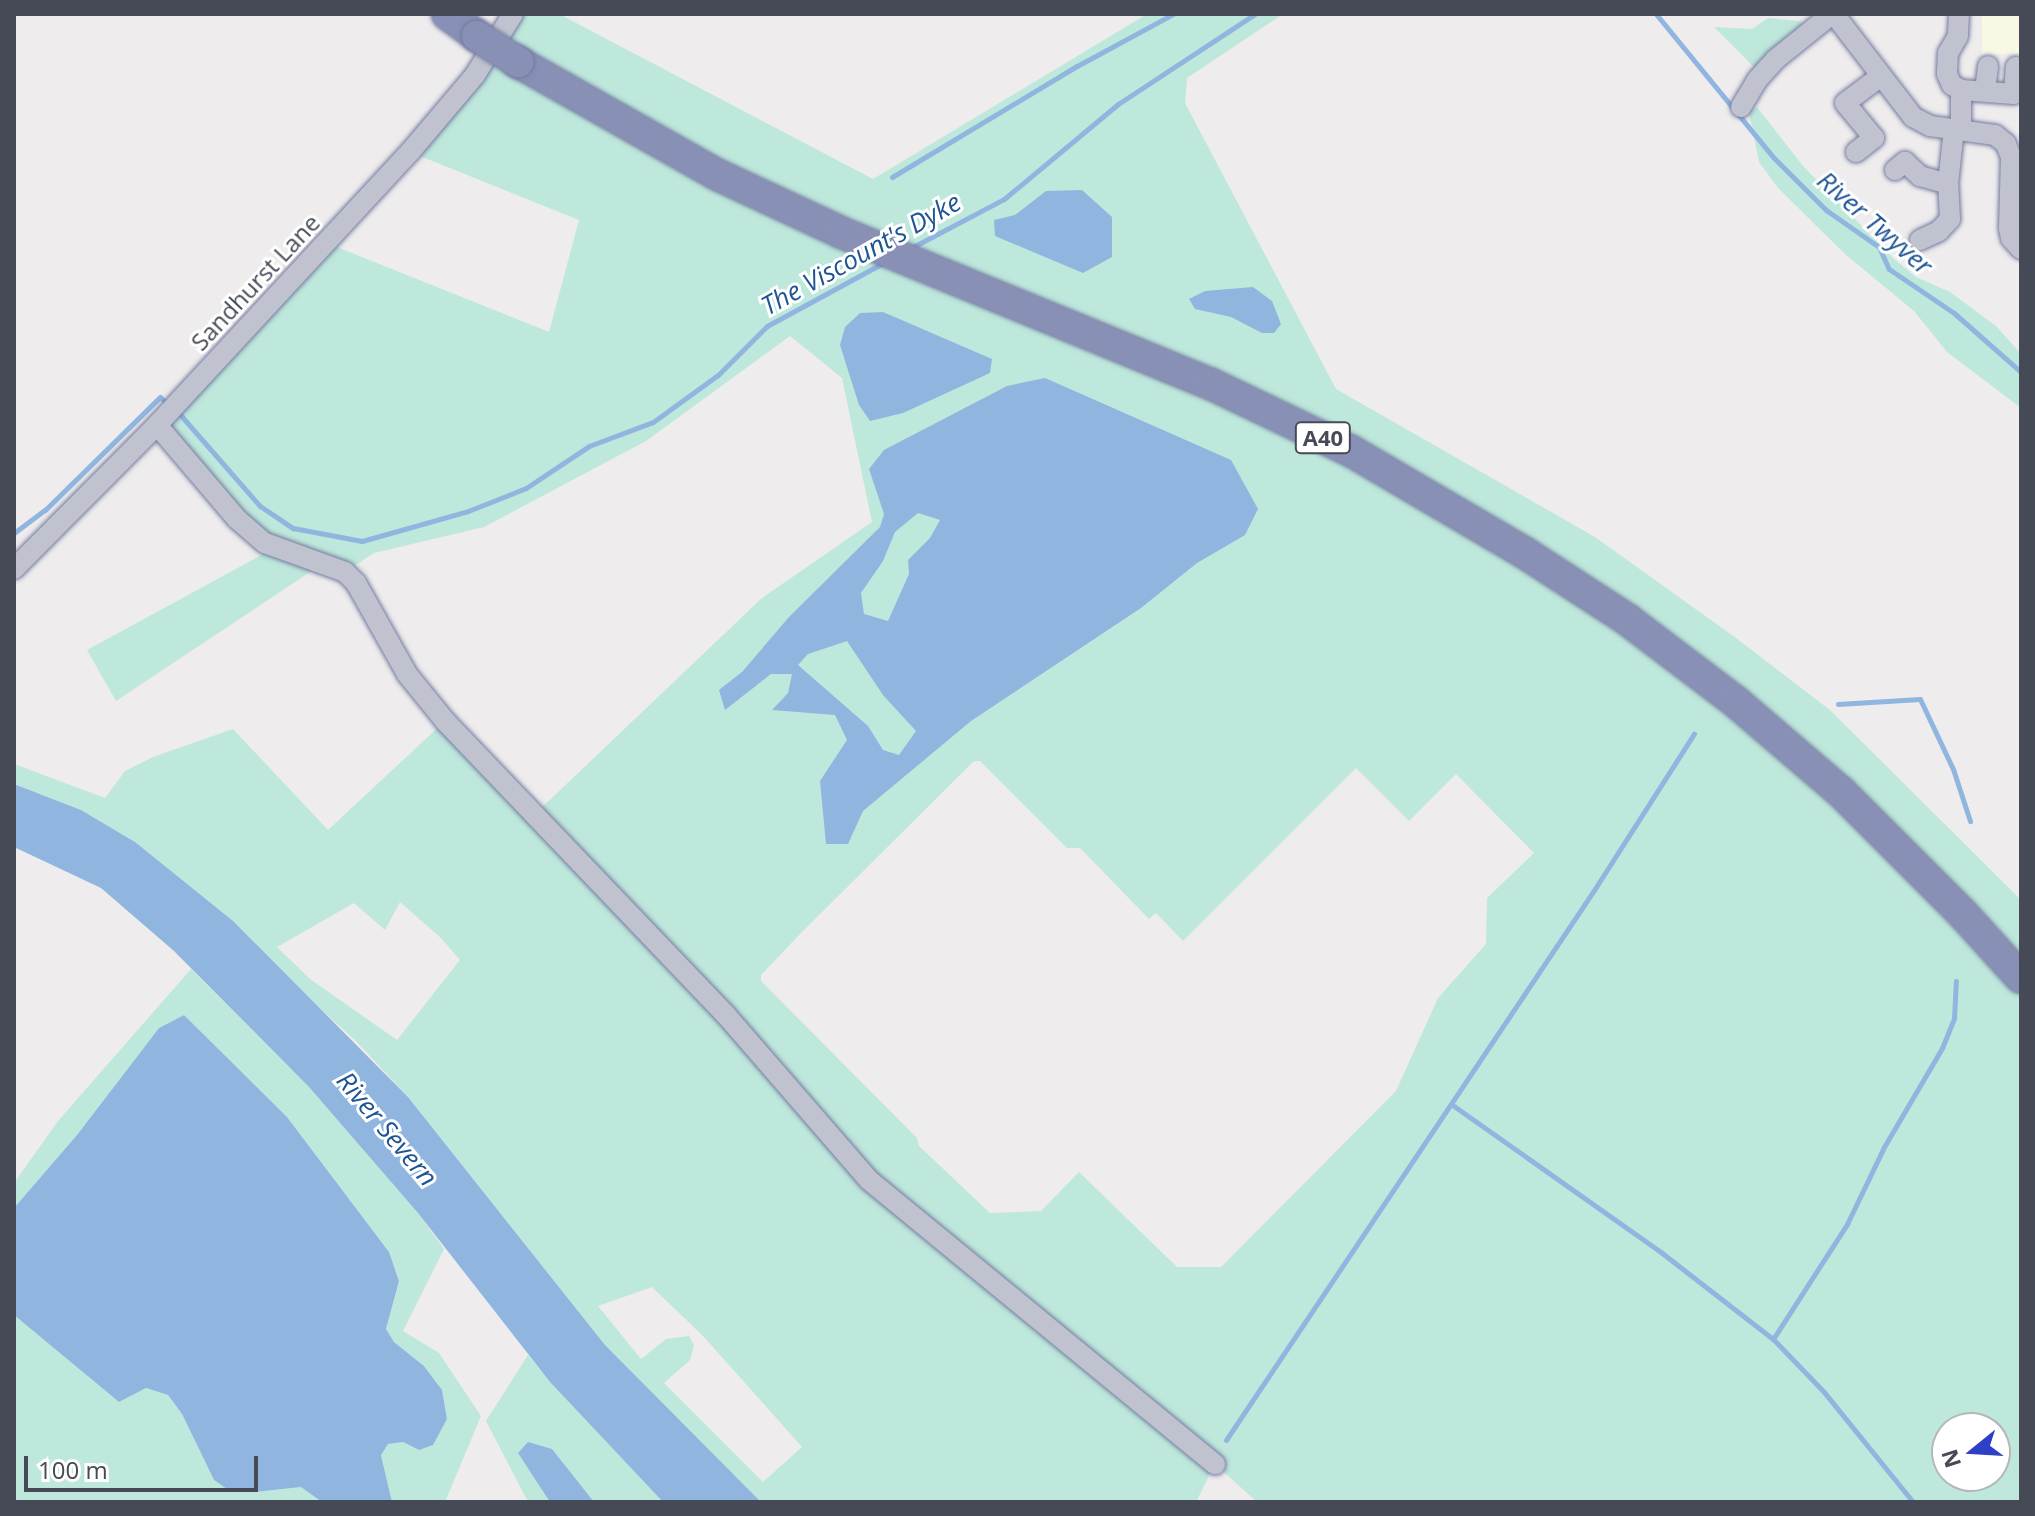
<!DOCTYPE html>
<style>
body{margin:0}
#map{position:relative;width:2035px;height:1516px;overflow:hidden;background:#eeecec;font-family:"Open Sans",sans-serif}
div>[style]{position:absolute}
.commercial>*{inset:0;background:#f8f8e5;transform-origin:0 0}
.green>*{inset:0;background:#bee8db}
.water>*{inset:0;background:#90b6e0}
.stream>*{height:5px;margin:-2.5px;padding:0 2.5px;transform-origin:2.5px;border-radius:2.5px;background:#90b6e0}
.roads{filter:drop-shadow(0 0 2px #747ba1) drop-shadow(0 0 2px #747ba1)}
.minor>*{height:20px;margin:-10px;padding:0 10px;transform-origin:10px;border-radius:10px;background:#c0c3cf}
.highway>*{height:30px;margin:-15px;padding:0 15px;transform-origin:15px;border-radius:15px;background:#8990b5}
.bridges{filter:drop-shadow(0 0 2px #747ba1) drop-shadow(0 0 2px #747ba1)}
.highway-bridge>*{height:30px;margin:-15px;padding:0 15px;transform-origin:15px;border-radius:15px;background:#8990b5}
span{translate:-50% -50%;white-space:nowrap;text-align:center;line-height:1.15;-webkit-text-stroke:6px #fff;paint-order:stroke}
.shield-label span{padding:2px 6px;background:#fff;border:2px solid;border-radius:6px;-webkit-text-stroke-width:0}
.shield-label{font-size:22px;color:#464a56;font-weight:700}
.street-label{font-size:24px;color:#464a56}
.water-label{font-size:26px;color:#1d5493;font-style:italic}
.frame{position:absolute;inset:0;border:16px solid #464a56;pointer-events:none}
.north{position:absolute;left:1931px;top:1412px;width:80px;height:80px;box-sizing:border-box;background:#fff;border:2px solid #b5b7bb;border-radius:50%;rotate:252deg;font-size:22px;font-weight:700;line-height:32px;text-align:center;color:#464a56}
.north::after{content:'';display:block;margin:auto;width:28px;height:36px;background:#2e40c5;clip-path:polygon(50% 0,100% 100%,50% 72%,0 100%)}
.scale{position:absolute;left:24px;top:1456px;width:234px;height:36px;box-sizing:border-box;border:4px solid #464a56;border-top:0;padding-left:10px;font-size:24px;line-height:28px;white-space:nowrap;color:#464a56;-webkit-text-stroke:6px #fff;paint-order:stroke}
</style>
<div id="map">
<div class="commercial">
<i style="left:1982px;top:14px;width:39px;height:40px"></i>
</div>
<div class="green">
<i style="clip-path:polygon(evenodd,513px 14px,559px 14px,873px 179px,1147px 14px,1283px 14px,1187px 78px,1185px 103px,1336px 389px,1595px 537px,1736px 638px,1830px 710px,2021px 900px,2021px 1502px,1257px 1502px,1215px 1464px,1196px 1502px,761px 1502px,605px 1345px,408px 1097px,356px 1041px,135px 842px,81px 810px,14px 784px,14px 764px,105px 798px,125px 771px,153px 757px,233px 729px,328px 830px,445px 721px,534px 815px,762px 598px,872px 522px,842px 378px,790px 336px,646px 441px,484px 527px,374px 553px,345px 572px,322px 564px,116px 701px,87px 650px,276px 547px,157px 425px,327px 243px,549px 332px,579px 220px,410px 152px,513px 14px,974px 761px,980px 761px,1067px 848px,1080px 848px,1149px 919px,1156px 913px,1183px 941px,1356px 768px,1409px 821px,1456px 774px,1534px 853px,1487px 898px,1486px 944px,1438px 998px,1396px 1091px,1221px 1267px,1177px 1267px,1079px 1172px,1041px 1211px,990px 1213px,919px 1146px,917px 1138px,761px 981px,761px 975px,801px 933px,974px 761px,513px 14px,400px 902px,442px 939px,460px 960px,397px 1040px,310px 979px,277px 947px,354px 903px,385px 930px,400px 902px,513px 14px,652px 1287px,704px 1337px,802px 1447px,763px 1482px,664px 1383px,690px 1360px,694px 1345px,689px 1336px,666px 1339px,641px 1359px,598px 1306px,652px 1287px,513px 14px,1947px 1428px,1995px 1428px,1995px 1476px,1947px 1476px,1947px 1428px)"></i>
<i style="clip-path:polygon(1768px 18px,1801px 21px,1805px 28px,1759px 72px,1714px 27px,1752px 29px)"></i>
<i style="clip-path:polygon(1757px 107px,1803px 166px,1893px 258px,1916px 277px,1950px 292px,1996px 326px,2021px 354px,2021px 408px,1947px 352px,1914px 311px,1845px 254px,1778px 188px,1759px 162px,1749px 112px)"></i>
<i style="clip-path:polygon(191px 969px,309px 1087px,418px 1213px,444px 1249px,403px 1331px,439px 1353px,481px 1416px,445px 1502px,392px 1502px,381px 1454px,388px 1444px,403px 1442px,419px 1450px,447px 1419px,442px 1390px,424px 1366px,394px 1342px,386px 1329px,399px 1281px,389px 1252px,287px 1117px,184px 1015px,159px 1028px,77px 1135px,14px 1208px,14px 1183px,58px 1121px)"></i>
<i style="clip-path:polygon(14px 1315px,119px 1402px,146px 1388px,168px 1395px,182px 1414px,214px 1480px,255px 1492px,301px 1487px,322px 1502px,14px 1502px)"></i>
<i style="clip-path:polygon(528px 1355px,550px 1382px,663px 1502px,528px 1502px,486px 1421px)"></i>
</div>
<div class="water">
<i style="clip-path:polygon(1082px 190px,1112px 217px,1112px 257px,1083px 273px,995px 236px,994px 220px,1015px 215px,1046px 191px)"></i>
<i style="clip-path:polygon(1253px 287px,1272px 301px,1281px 324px,1274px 333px,1262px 333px,1231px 317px,1195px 309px,1189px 299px,1205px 291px)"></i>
<i style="clip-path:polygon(883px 312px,992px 359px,990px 373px,903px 413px,870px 421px,859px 405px,840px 345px,845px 327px,860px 313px)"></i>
<i style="clip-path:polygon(evenodd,1045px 378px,1231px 460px,1258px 509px,1245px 535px,1197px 563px,1141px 608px,971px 721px,863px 811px,848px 844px,826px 844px,820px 781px,847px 740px,835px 715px,772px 710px,788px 693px,792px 674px,771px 674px,725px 710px,719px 690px,742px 672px,789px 617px,880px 527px,884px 514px,869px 469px,884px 450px,1007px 386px,1045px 378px,918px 513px,940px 520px,930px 538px,908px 560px,909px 574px,888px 621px,864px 614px,861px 593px,883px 561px,895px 532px,918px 513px,1045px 378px,847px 641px,883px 695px,916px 731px,899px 755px,883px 750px,868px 726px,798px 665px,808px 654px,847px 641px)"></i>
<i style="clip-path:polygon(14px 784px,81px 810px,135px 842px,233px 921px,408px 1097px,605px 1345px,761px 1502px,663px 1502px,550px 1382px,418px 1213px,309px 1087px,174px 951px,101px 888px,14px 847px)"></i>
<i style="clip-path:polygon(184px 1015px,287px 1117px,389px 1252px,399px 1281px,386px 1329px,394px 1342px,424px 1366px,442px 1390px,447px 1419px,433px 1445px,419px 1450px,403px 1442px,388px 1444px,381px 1455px,392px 1502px,322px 1502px,301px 1487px,255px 1492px,227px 1489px,214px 1480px,182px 1414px,168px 1395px,146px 1388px,119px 1402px,14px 1315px,14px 1208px,77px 1135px,159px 1028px)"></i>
<i style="clip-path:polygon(528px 1442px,552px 1449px,594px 1502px,550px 1502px,518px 1453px)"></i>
</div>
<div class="stream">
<i style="left:1656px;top:14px;width:186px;rotate:50.7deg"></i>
<i style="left:1774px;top:158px;width:74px;rotate:45deg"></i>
<i style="left:1826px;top:210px;width:65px;rotate:34.9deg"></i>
<i style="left:1879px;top:247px;width:24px;rotate:66deg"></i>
<i style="left:1889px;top:269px;width:78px;rotate:34.1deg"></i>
<i style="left:1954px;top:313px;width:89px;rotate:41.4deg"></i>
<i style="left:892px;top:177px;width:216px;rotate:-31deg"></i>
<i style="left:1077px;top:66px;width:109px;rotate:-28.4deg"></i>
<i style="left:909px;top:249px;width:107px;rotate:-27.8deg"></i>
<i style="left:1004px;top:199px;width:148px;rotate:-39.8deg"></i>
<i style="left:1118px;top:104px;width:164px;rotate:-33.3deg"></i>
<i style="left:177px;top:411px;width:126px;rotate:48.9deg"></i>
<i style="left:260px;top:506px;width:40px;rotate:34deg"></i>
<i style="left:293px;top:528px;width:70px;rotate:10.7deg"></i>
<i style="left:362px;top:541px;width:110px;rotate:-15.8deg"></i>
<i style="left:468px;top:511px;width:62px;rotate:-21.6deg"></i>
<i style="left:526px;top:488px;width:76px;rotate:-33.7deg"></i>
<i style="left:589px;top:446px;width:68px;rotate:-20.6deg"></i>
<i style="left:653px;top:422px;width:80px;rotate:-35.9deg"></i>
<i style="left:718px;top:375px;width:69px;rotate:-45deg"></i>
<i style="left:767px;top:326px;width:132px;rotate:-28.5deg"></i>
<i style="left:14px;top:533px;width:39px;rotate:-37deg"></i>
<i style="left:45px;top:510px;width:161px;rotate:-44.5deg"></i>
<i style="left:160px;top:397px;width:12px;rotate:42deg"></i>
<i style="left:1838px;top:704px;width:82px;rotate:-3.5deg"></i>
<i style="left:1920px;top:699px;width:77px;rotate:64.8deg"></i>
<i style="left:1953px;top:769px;width:55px;rotate:71.9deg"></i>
<i style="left:1451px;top:1104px;width:258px;rotate:35.2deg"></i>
<i style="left:1662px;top:1253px;width:140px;rotate:37.8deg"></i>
<i style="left:1226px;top:1440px;width:665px;rotate:-56.21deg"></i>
<i style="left:1596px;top:887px;width:182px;rotate:-57.4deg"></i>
<i style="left:1913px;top:1502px;width:141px;rotate:-129deg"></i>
<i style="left:1824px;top:1392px;width:74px;rotate:-133.9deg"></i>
<i style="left:1773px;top:1339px;width:137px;rotate:-57.2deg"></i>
<i style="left:1847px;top:1224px;width:85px;rotate:-64.3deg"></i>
<i style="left:1884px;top:1147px;width:115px;rotate:-59.6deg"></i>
<i style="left:1942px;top:1048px;width:32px;rotate:-68deg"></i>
<i style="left:1954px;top:1018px;width:37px;rotate:-87deg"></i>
</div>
<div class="roads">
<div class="minor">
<i style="left:1834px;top:14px;width:130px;rotate:52.5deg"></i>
<i style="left:1913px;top:117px;width:19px;rotate:28deg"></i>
<i style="left:1930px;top:126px;width:66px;rotate:7.9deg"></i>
<i style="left:1995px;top:135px;width:14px;rotate:39deg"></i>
<i style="left:2006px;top:144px;width:14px;rotate:69deg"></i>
<i style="left:2011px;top:157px;width:71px;rotate:91.6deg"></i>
<i style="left:2009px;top:228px;width:10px;rotate:79deg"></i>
<i style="left:2011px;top:238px;width:15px;rotate:48deg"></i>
<i style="left:1959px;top:14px;width:22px;rotate:93deg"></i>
<i style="left:1958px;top:36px;width:20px;rotate:120deg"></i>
<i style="left:1948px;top:53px;width:21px;rotate:93deg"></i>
<i style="left:1947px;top:74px;width:12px;rotate:66deg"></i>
<i style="left:1952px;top:85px;width:10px;rotate:29deg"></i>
<i style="left:1961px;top:90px;width:40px;rotate:90deg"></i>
<i style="left:1961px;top:90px;width:53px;rotate:4.3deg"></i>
<i style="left:2014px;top:94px;width:27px;rotate:-86deg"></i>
<i style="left:1985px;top:91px;width:25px;rotate:-83deg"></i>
<i style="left:1741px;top:107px;width:31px;rotate:-59deg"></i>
<i style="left:1757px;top:80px;width:28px;rotate:-48deg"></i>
<i style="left:1776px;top:59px;width:72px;rotate:-38.8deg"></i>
<i style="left:1856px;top:152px;width:23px;rotate:-38deg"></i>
<i style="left:1874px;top:138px;width:45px;rotate:-129.6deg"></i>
<i style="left:1845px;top:103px;width:45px;rotate:-36.9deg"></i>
<i style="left:1895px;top:170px;width:13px;rotate:-39deg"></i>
<i style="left:1905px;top:162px;width:21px;rotate:43deg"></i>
<i style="left:1920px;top:176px;width:29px;rotate:16deg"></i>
<i style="left:1920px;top:240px;width:21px;rotate:-25deg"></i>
<i style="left:1939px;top:231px;width:16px;rotate:-47deg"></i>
<i style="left:1950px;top:219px;width:35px;rotate:-93deg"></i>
<i style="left:1948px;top:184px;width:55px;rotate:-83.8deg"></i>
<i style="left:157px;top:425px;width:123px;rotate:49.6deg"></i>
<i style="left:237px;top:519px;width:37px;rotate:41deg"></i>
<i style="left:265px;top:543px;width:85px;rotate:19.9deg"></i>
<i style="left:345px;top:572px;width:16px;rotate:45deg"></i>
<i style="left:356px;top:583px;width:104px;rotate:60.7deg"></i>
<i style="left:407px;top:674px;width:60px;rotate:51deg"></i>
<i style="left:445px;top:721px;width:407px;rotate:46.3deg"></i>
<i style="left:726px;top:1015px;width:218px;rotate:49.1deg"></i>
<i style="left:869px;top:1180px;width:448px;rotate:39.4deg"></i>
<i style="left:14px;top:569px;width:203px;rotate:-45.2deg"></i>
<i style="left:157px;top:425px;width:372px;rotate:-47.2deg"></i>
<i style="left:410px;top:152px;width:101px;rotate:-49.8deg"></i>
<i style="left:475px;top:75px;width:72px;rotate:-58.1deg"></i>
</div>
<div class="highway">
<i style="left:447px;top:14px;width:37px;rotate:36deg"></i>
<i style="left:518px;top:62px;width:230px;rotate:29.5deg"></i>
<i style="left:718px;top:175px;width:135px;rotate:25deg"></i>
<i style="left:840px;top:232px;width:401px;rotate:22.3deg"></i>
<i style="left:1211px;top:384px;width:155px;rotate:25.6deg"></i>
<i style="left:1351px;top:451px;width:202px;rotate:30.4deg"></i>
<i style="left:1525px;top:553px;width:123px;rotate:33deg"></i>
<i style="left:1628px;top:620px;width:136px;rotate:37.2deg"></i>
<i style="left:1736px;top:702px;width:138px;rotate:40.6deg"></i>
<i style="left:1841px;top:792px;width:173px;rotate:45deg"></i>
<i style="left:1963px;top:914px;width:86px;rotate:47.8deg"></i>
</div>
</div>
<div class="bridges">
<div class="highway-bridge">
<i style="left:477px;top:36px;width:49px;rotate:32.4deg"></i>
</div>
</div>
<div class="shield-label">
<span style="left:1323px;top:438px">A40</span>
</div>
<div class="street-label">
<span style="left:255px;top:282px;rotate:-47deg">Sandhurst Lane</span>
</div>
<div class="water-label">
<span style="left:1875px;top:223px;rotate:41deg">River Twyver</span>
<span style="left:861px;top:254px;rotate:-29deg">The Viscount's Dyke</span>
<span style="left:387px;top:1129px;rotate:50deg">River Severn</span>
</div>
<div class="frame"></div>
<div class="north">N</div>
<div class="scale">100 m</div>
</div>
